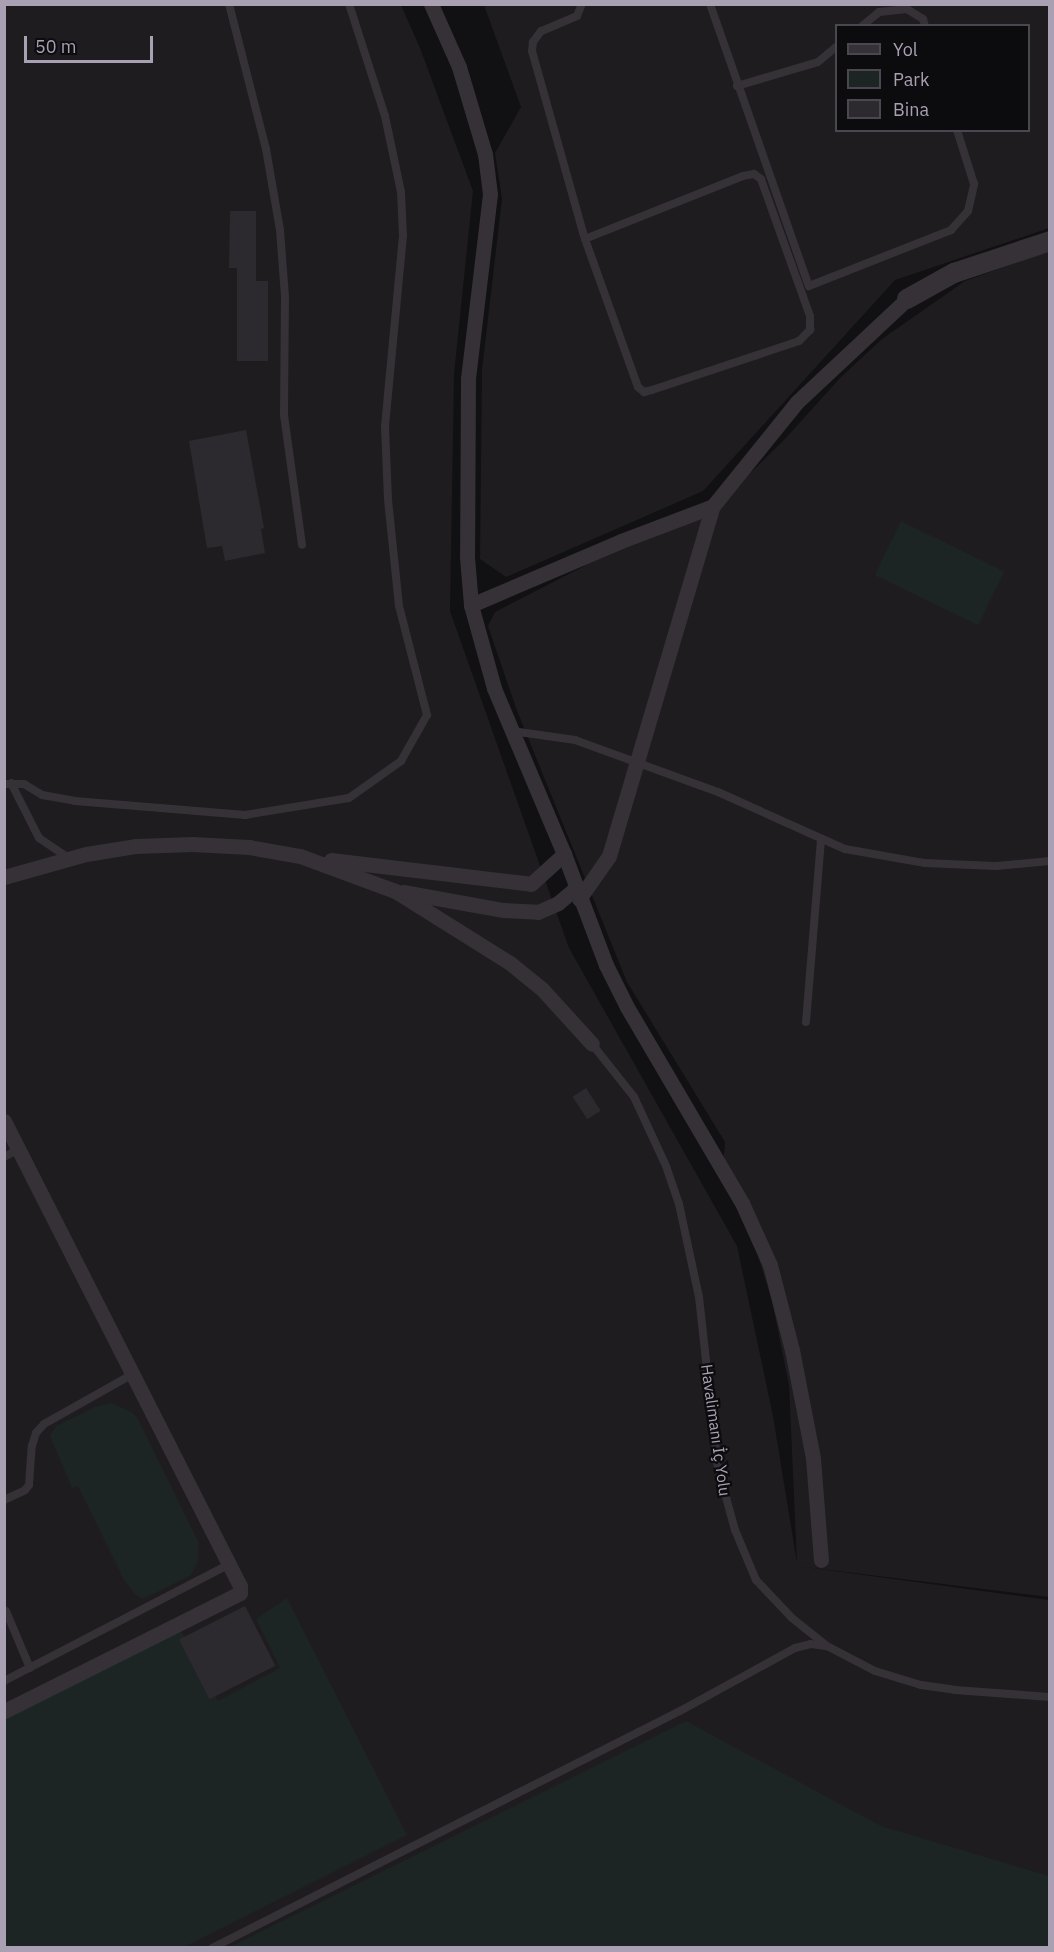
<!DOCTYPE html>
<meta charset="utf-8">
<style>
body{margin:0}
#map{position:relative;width:1054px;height:1952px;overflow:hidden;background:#111012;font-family:"IBM Plex Sans",sans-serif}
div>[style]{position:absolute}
.built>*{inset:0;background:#1e1c1f}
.green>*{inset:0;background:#1c2524;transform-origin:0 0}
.building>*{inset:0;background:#2d2a2f;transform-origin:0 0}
.service>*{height:8px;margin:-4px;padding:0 4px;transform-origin:4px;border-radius:4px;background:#353137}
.minor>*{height:15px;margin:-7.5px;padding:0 7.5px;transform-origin:7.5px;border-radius:7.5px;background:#353137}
.tertiary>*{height:20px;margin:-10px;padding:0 10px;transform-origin:10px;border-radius:10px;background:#353137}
span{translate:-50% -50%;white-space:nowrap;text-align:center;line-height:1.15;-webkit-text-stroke:4.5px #0c0b0d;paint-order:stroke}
.street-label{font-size:16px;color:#a9a0b4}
.frame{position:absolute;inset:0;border:6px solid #a9a0b4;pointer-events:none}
.legend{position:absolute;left:835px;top:24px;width:195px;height:108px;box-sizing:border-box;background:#0c0b0d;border:2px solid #4b4750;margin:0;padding:8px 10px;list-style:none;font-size:18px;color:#a9a0b4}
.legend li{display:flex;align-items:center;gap:12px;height:30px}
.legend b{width:30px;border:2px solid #4b4750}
.scale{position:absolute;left:24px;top:36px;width:129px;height:27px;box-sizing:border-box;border:3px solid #a9a0b4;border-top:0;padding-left:8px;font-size:18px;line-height:21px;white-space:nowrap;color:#a9a0b4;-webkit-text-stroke:4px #0c0b0d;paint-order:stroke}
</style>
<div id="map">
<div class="built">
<i style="clip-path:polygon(5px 5px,401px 5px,420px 48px,473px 191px,454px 374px,450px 611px,569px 948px,737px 1246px,773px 1416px,797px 1563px,789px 1385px,772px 1301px,749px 1227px,722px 1180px,725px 1142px,627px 982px,516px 708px,488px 626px,495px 612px,734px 489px,785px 439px,840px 378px,882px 339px,965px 281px,1049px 251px,1049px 1597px,797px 1566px,1049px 1600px,1049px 1947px,5px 1948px)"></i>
<i style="clip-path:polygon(evenodd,484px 5px,1049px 5px,1049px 228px,895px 280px,703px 491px,506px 577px,480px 559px,482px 370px,502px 199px,495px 153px,521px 107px,484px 5px,836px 26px,1028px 26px,1028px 130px,836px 130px,836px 26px)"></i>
</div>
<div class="green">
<i style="left:901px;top:521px;width:115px;height:60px;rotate:26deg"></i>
<i style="clip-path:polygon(111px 1403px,133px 1413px,138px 1419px,199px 1543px,198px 1561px,191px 1575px,143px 1599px,134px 1593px,124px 1580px,78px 1486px,72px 1488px,50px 1436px,56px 1426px,95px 1407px)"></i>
<i style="clip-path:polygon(287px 1598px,407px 1835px,184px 1947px,5px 1948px,5px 1719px,179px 1627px,218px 1701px,280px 1668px,256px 1619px)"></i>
<i style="clip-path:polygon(686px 1721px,881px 1826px,1049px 1876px,1049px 1947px,230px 1947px)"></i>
</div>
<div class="building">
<i style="clip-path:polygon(230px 211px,256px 211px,256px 281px,268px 281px,268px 361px,237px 361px,237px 268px,229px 268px)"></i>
<i style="clip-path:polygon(246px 430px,264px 528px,261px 529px,265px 553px,225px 561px,222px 546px,207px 548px,189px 441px)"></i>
<i style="left:586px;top:1088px;width:27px;height:16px;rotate:57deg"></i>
<i style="left:245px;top:1606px;width:67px;height:74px;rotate:63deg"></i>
</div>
<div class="service">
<i style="left:229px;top:4px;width:150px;rotate:75.7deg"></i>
<i style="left:266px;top:149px;width:82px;rotate:80.2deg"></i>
<i style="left:280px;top:230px;width:67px;rotate:85.7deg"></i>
<i style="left:285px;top:297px;width:118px;rotate:90.5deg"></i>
<i style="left:284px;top:415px;width:131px;rotate:82.1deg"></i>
<i style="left:582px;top:4px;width:13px;rotate:113deg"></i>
<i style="left:577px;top:16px;width:39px;rotate:157deg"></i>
<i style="left:541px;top:31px;width:14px;rotate:126deg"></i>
<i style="left:533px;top:42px;width:9px;rotate:96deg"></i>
<i style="left:532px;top:51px;width:195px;rotate:74.3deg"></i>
<i style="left:585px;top:239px;width:157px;rotate:70.3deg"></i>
<i style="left:638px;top:387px;width:8px;rotate:40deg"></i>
<i style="left:644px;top:392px;width:8px;rotate:-14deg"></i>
<i style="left:652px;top:390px;width:155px;rotate:-18.4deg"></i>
<i style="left:799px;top:341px;width:16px;rotate:-45deg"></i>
<i style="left:810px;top:330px;width:14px;rotate:-90deg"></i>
<i style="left:810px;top:316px;width:145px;rotate:-109.7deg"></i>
<i style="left:761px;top:179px;width:9px;rotate:-144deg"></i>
<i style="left:754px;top:174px;width:11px;rotate:170deg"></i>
<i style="left:743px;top:176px;width:170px;rotate:158.3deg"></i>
<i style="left:710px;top:4px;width:299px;rotate:70.7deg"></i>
<i style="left:809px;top:286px;width:153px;rotate:-21.5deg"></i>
<i style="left:951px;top:230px;width:25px;rotate:-48deg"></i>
<i style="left:968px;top:211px;width:28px;rotate:-77deg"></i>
<i style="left:974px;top:184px;width:57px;rotate:-107.5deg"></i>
<i style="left:862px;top:26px;width:22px;rotate:-39deg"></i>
<i style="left:879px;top:12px;width:28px;rotate:-6deg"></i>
<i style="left:907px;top:9px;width:19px;rotate:32deg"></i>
<i style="left:923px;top:19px;width:7px;rotate:74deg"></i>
<i style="left:737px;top:86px;width:84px;rotate:-16.5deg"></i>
<i style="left:818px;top:62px;width:23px;rotate:-40deg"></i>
<i style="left:512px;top:731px;width:64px;rotate:8.1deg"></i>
<i style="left:575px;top:740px;width:152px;rotate:20deg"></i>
<i style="left:718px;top:792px;width:139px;rotate:24.2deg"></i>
<i style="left:845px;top:849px;width:80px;rotate:10deg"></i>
<i style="left:924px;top:863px;width:72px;rotate:2.4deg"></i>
<i style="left:996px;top:866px;width:54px;rotate:-5.3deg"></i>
<i style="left:11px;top:783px;width:62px;rotate:63deg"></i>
<i style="left:39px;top:838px;width:36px;rotate:34deg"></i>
<i style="left:4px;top:784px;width:20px"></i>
<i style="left:24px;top:784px;width:21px;rotate:31deg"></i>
<i style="left:42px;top:795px;width:34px;rotate:10deg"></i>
<i style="left:75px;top:801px;width:171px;rotate:4.7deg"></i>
<i style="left:245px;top:815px;width:105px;rotate:-9.3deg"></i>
<i style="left:349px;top:798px;width:64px;rotate:-35.4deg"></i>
<i style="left:401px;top:761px;width:53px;rotate:-60.5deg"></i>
<i style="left:427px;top:715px;width:113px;rotate:-104.4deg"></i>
<i style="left:399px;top:606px;width:108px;rotate:-95.9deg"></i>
<i style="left:388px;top:499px;width:73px;rotate:-92.4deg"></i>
<i style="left:385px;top:426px;width:191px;rotate:-84.6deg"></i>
<i style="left:403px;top:236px;width:44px;rotate:-92.6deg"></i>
<i style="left:401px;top:192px;width:78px;rotate:-101.9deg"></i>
<i style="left:385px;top:116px;width:118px;rotate:-107.8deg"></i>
<i style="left:806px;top:1022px;width:184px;rotate:-85.3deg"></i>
<i style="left:592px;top:1044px;width:68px;rotate:51.6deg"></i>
<i style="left:634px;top:1097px;width:76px;rotate:65.1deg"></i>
<i style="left:666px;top:1166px;width:40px;rotate:71.1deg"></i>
<i style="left:679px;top:1204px;width:95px;rotate:77.9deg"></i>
<i style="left:699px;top:1297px;width:172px;rotate:83.7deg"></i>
<i style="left:718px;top:1468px;width:64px;rotate:74.7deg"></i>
<i style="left:735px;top:1530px;width:54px;rotate:67.2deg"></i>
<i style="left:756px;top:1580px;width:52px;rotate:46.5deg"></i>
<i style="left:792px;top:1618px;width:45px;rotate:38.7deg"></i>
<i style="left:827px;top:1646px;width:54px;rotate:27.5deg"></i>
<i style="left:875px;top:1671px;width:48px;rotate:16.9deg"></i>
<i style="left:921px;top:1685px;width:34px;rotate:8deg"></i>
<i style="left:955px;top:1690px;width:95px;rotate:4.2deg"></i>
<i style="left:4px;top:1157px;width:17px;rotate:-28deg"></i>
<i style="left:4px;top:1500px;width:23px;rotate:-25deg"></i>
<i style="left:25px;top:1490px;width:6px;rotate:-51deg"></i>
<i style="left:29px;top:1485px;width:39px;rotate:-86deg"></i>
<i style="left:32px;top:1446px;width:14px;rotate:-73deg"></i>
<i style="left:36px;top:1433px;width:12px;rotate:-48deg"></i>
<i style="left:44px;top:1424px;width:102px;rotate:-29.3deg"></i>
<i style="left:6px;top:1611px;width:62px;rotate:67.2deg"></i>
<i style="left:4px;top:1681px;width:254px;rotate:-27.4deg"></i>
<i style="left:212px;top:1948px;width:525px;rotate:-26.86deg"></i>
<i style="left:680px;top:1711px;width:131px;rotate:-28.7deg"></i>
<i style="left:795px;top:1648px;width:16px;rotate:-14deg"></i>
<i style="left:811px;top:1644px;width:15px;rotate:8deg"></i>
</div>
<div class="minor">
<i style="left:431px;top:4px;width:69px;rotate:66deg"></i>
<i style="left:459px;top:67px;width:91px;rotate:73.4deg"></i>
<i style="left:485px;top:154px;width:40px;rotate:82.9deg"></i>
<i style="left:490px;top:194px;width:186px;rotate:96.8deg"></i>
<i style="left:468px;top:379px;width:178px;rotate:90.3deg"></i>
<i style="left:467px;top:557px;width:48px;rotate:85.2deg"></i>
<i style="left:331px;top:860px;width:201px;rotate:6.8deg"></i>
<i style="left:531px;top:884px;width:45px;rotate:-42.3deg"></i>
<i style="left:4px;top:877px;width:85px;rotate:-15.7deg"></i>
<i style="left:86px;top:854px;width:51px;rotate:-9.1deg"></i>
<i style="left:136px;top:846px;width:56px;rotate:-2deg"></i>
<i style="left:192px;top:844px;width:57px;rotate:3deg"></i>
<i style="left:249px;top:847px;width:52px;rotate:10deg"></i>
<i style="left:300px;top:856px;width:101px;rotate:20.2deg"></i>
<i style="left:395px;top:891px;width:136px;rotate:32.1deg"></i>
<i style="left:510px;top:963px;width:41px;rotate:39.1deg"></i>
<i style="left:542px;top:989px;width:74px;rotate:47.7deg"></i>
<i style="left:403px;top:892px;width:102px;rotate:10.2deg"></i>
<i style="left:503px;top:910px;width:35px;rotate:3deg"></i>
<i style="left:538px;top:912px;width:22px;rotate:-24deg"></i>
<i style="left:558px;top:903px;width:23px;rotate:-40deg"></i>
<i style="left:579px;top:899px;width:52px;rotate:-55.1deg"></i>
<i style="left:609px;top:856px;width:365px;rotate:-73.5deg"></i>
<i style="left:4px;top:1121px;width:521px;rotate:63.09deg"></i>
<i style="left:240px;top:1586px;width:7px;rotate:90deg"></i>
<i style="left:240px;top:1593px;width:264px;rotate:153.4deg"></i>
<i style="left:821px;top:1560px;width:102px;rotate:-94.5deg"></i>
<i style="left:813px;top:1458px;width:110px;rotate:-101deg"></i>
<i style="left:792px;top:1350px;width:88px;rotate:-104.5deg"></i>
<i style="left:770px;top:1265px;width:68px;rotate:-114.3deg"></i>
<i style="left:742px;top:1203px;width:227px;rotate:-120.4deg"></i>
<i style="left:627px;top:1007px;width:47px;rotate:-116.6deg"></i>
<i style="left:606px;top:965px;width:119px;rotate:-110.7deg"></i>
<i style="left:564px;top:854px;width:180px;rotate:-112.9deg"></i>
<i style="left:494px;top:688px;width:86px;rotate:-105.5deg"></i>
<i style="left:471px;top:605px;width:163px;rotate:-23.1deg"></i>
<i style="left:621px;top:541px;width:98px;rotate:-20.8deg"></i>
<i style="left:713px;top:506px;width:134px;rotate:-51.1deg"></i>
<i style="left:797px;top:402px;width:151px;rotate:-43.1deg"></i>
</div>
<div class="tertiary">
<i style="left:907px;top:299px;width:54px;rotate:-29deg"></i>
<i style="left:954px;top:273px;width:101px;rotate:-18.4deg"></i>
</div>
<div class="street-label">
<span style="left:716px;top:1430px;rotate:82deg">Havalimanı İç Yolu</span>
</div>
<div class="frame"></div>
<ul class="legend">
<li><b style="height:8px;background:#353137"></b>Yol</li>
<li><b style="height:16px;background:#1c2524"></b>Park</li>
<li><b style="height:16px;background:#2d2a2f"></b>Bina</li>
</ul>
<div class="scale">50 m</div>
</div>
